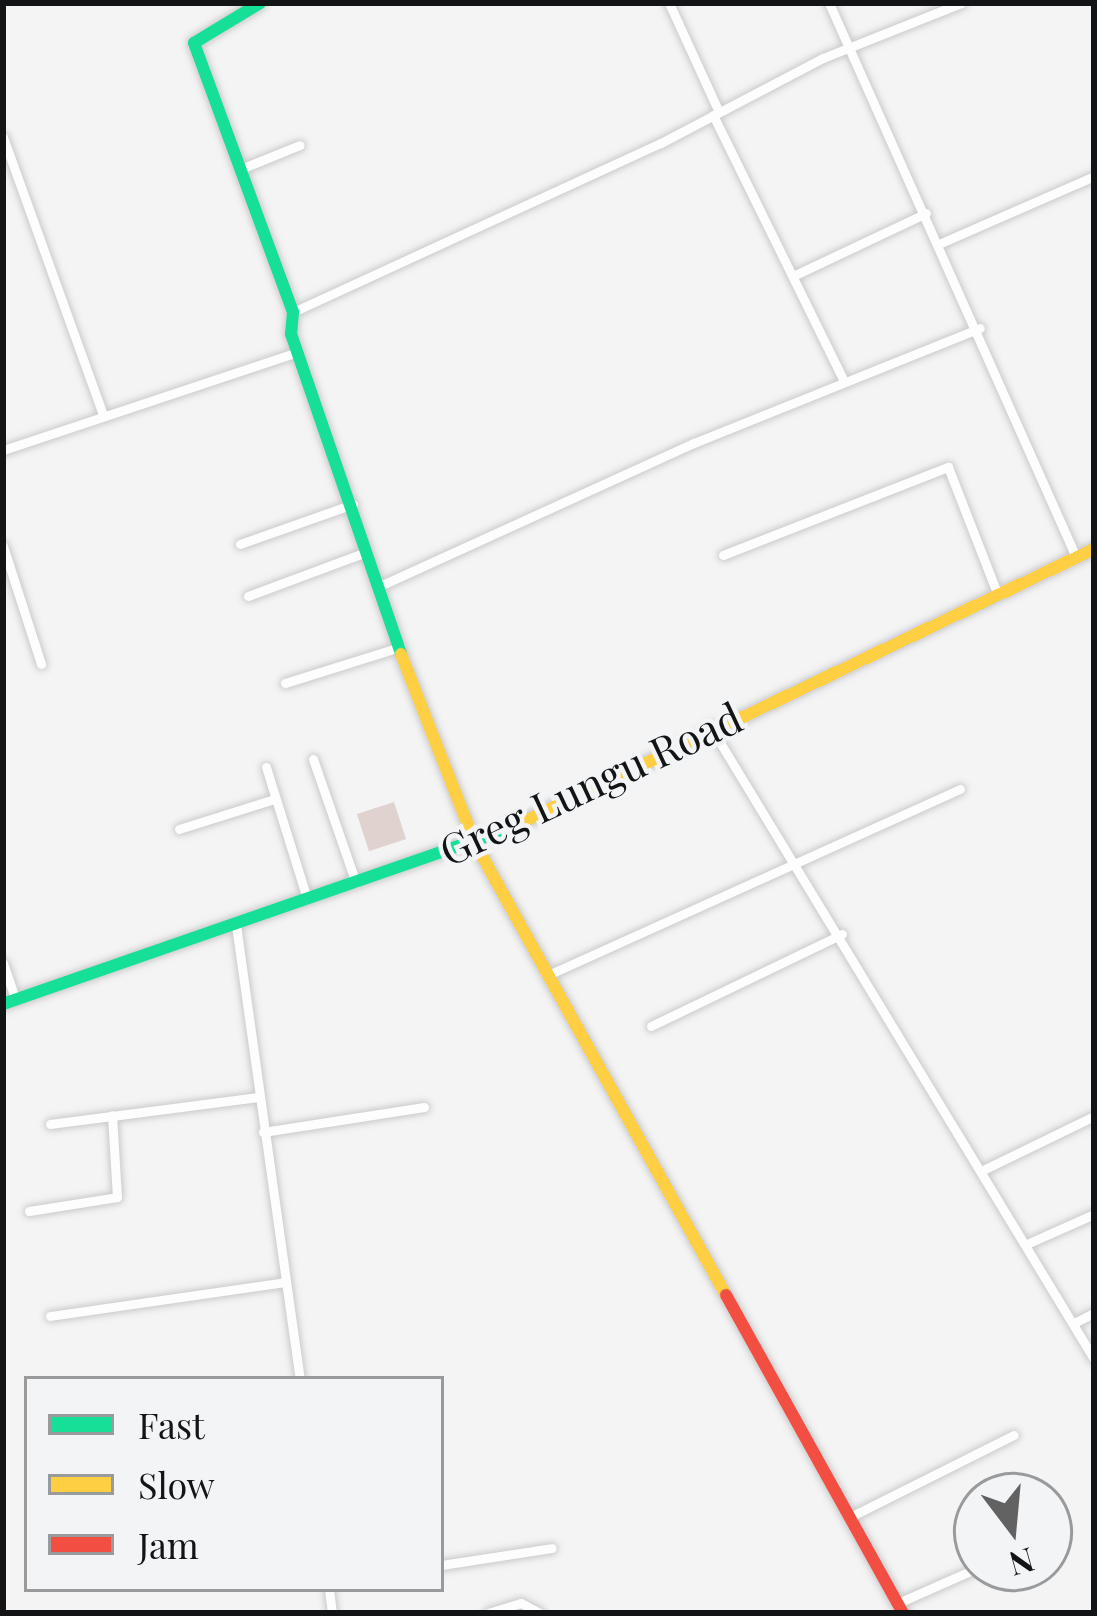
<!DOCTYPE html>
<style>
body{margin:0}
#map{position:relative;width:1097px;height:1616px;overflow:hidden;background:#f4f4f5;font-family:"Playfair Display",serif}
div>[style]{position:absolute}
.building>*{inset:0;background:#e0d2ce;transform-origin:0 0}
.roads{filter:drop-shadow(0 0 3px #cbcbcc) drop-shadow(0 0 3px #cbcbcc)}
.street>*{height:9px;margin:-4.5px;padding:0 4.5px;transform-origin:4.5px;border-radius:4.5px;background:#fdfdfe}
.fast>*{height:12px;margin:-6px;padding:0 6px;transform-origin:6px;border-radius:6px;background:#16e098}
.slow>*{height:12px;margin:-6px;padding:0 6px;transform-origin:6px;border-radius:6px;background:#ffcf43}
.jam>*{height:12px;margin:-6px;padding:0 6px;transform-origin:6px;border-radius:6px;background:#f24e42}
span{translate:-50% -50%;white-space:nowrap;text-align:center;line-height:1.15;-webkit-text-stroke:9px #f3f4f6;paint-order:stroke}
.street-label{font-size:42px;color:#131415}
.frame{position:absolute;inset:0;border:6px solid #131415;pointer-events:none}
.legend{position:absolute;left:24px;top:1376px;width:420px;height:216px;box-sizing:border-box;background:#f3f4f6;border:3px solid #999a9c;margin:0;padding:15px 21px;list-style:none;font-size:36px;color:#131415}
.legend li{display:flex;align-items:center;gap:24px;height:60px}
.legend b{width:60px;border:3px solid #999a9c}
.north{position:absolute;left:953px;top:1472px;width:120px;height:120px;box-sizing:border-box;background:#f3f4f6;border:3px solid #999a9c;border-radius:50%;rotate:164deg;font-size:33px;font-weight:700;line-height:48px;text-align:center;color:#131415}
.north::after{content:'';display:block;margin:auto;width:42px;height:54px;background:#626263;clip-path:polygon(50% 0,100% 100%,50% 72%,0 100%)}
</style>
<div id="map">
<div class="building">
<i style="left:394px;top:802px;width:39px;height:39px;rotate:72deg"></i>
</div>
<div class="roads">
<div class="street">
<i style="left:669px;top:3px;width:120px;rotate:65.4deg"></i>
<i style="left:829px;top:3px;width:607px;rotate:65.97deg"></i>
<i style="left:713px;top:115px;width:297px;rotate:63.8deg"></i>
<i style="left:3px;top:137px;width:295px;rotate:70.2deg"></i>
<i style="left:243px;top:168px;width:61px;rotate:-22deg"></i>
<i style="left:941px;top:243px;width:167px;rotate:-23.6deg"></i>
<i style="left:793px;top:276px;width:147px;rotate:-25.3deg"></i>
<i style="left:293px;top:312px;width:405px;rotate:-24.7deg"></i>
<i style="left:661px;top:143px;width:183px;rotate:-27.7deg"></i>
<i style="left:823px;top:58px;width:149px;rotate:-21.7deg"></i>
<i style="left:3px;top:450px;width:310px;rotate:-18.4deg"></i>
<i style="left:240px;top:544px;width:120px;rotate:-19.5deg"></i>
<i style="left:3px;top:546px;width:124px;rotate:72.1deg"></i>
<i style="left:723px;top:555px;width:242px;rotate:-21.4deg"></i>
<i style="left:948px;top:467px;width:135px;rotate:68.7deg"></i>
<i style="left:382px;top:585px;width:343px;rotate:-24.5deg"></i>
<i style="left:694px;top:443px;width:308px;rotate:-21.9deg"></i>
<i style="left:248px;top:596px;width:126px;rotate:-20.4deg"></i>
<i style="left:285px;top:683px;width:121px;rotate:-17.4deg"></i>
<i style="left:710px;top:726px;width:740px;rotate:58.76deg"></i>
<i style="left:313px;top:759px;width:131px;rotate:70.9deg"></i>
<i style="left:266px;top:767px;width:138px;rotate:72.7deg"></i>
<i style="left:179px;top:829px;width:100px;rotate:-17.5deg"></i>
<i style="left:236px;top:925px;width:458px;rotate:82deg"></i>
<i style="left:3px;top:963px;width:39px;rotate:71deg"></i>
<i style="left:548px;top:975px;width:452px;rotate:-24.3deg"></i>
<i style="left:651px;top:1026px;width:212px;rotate:-25.7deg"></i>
<i style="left:50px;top:1124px;width:210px;rotate:-7.4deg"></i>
<i style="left:263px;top:1132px;width:163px;rotate:-8.8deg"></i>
<i style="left:985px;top:1169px;width:121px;rotate:-25.9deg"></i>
<i style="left:29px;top:1211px;width:89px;rotate:-9deg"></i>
<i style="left:117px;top:1197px;width:82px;rotate:-93.5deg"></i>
<i style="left:1029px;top:1243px;width:71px;rotate:-24deg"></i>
<i style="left:50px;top:1316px;width:238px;rotate:-8.2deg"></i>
<i style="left:1074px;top:1323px;width:22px;rotate:-27deg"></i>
<i style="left:850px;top:1517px;width:183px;rotate:-26.6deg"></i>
<i style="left:441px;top:1565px;width:112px;rotate:-8.7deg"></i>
<i style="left:329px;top:1589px;width:24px;rotate:83deg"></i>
<i style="left:898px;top:1603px;width:86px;rotate:-23.9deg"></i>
<i style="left:488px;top:1613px;width:34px;rotate:-17deg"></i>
<i style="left:521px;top:1603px;width:21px;rotate:28deg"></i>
</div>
<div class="fast">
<i style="left:260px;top:3px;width:77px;rotate:148.8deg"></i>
<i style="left:194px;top:43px;width:287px;rotate:69.8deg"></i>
<i style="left:293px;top:312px;width:22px;rotate:95deg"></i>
<i style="left:291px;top:334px;width:338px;rotate:71deg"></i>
<i style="left:3px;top:1004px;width:540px;rotate:-19.14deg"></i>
</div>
<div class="slow">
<i style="left:401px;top:654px;width:205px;rotate:68.6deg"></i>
<i style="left:476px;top:845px;width:515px;rotate:60.95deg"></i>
<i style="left:513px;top:827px;width:644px;rotate:-25.57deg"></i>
</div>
<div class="jam">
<i style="left:726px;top:1295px;width:364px;rotate:60.9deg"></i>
</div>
</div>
<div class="street-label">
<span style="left:590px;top:783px;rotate:-25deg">Greg Lungu Road</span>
</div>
<div class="frame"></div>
<ul class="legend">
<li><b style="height:15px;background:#16e098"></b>Fast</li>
<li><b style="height:15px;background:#ffcf43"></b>Slow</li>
<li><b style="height:15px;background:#f24e42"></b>Jam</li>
</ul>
<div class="north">N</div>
</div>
